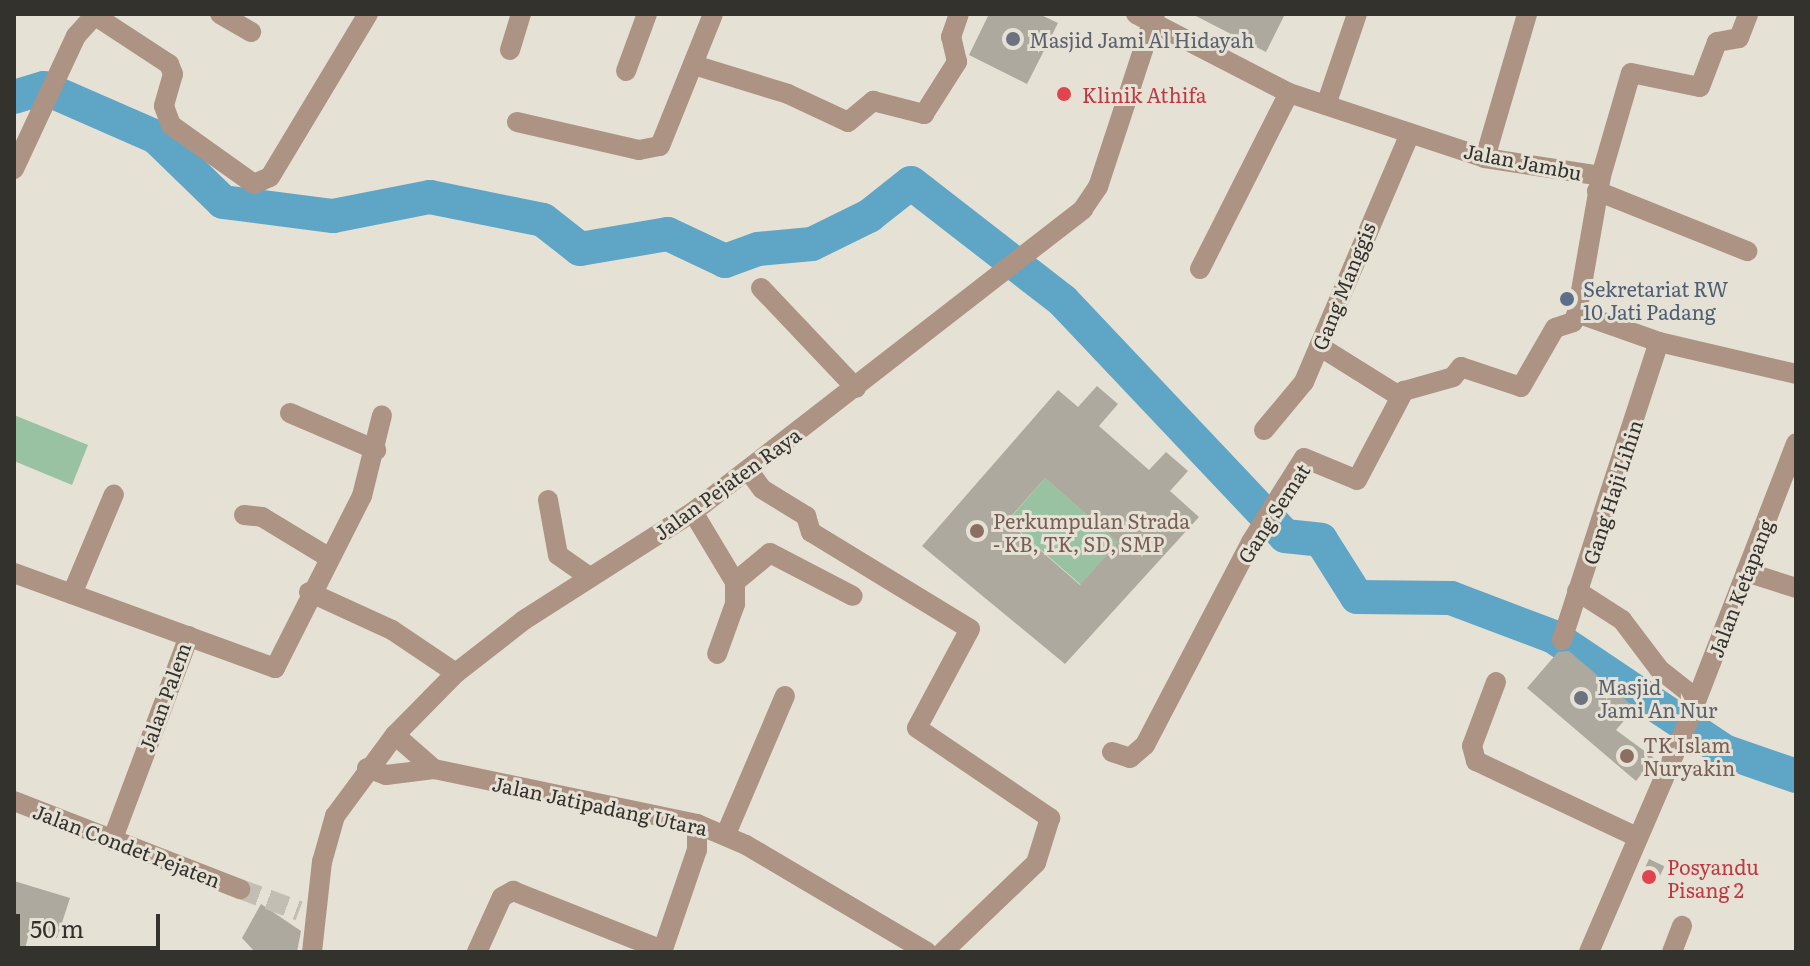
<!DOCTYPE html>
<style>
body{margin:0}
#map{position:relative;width:1810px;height:966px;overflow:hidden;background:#e6e1d5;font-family:Literata,serif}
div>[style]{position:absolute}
.green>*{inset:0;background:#99c2a2;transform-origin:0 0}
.river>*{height:34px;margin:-17px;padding:0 17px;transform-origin:17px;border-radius:17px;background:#5fa6c6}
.building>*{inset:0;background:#aea99e;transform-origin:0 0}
.minor-tunnel>*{height:20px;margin-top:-10px;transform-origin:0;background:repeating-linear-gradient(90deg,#c2beb3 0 20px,transparent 0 30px)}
.minor>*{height:20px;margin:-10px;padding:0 10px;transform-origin:10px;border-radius:10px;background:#ad9384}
.dots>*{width:22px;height:22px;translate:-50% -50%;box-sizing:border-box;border:4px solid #e6e1d5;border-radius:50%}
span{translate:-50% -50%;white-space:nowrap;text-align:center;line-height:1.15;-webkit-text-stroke:6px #e6e1d5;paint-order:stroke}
.worship-label{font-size:20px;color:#5b616d}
.left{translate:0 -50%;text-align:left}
.health-label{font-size:20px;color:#be3a42}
.street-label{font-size:20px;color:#34322d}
.service-label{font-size:20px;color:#4e5e75}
.education-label{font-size:20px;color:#785e54}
.frame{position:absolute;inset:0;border:16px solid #34322d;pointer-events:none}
.scale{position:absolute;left:16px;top:914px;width:144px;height:36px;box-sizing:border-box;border:4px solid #34322d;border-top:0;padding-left:10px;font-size:24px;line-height:28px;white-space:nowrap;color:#34322d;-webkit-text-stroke:6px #e6e1d5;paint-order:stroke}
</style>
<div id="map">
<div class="green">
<i style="clip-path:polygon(14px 415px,88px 445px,72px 485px,14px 461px)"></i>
<i style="left:1045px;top:478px;width:97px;height:57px;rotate:41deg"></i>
</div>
<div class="river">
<i style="left:14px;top:97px;width:31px;rotate:-17deg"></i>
<i style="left:44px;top:88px;width:122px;rotate:23.6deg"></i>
<i style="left:156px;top:137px;width:93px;rotate:44.1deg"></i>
<i style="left:223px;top:202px;width:111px;rotate:7.3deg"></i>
<i style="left:333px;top:216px;width:99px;rotate:-11.1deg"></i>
<i style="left:430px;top:197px;width:115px;rotate:11.5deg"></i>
<i style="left:543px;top:220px;width:47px;rotate:38.1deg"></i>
<i style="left:580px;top:249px;width:89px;rotate:-9.7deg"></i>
<i style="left:668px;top:234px;width:63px;rotate:25.3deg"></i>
<i style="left:725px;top:261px;width:35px;rotate:-20deg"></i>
<i style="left:758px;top:249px;width:54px;rotate:-5.3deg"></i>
<i style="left:812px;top:244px;width:64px;rotate:-26.2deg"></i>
<i style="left:869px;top:216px;width:53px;rotate:-38.2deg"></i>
<i style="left:911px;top:183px;width:192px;rotate:37.8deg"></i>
<i style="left:1063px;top:301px;width:323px;rotate:46.6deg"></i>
<i style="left:1285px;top:536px;width:36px;rotate:6deg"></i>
<i style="left:1321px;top:540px;width:67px;rotate:57.7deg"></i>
<i style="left:1357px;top:597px;width:94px;rotate:0.6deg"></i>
<i style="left:1451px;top:598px;width:110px;rotate:20.7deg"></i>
<i style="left:1554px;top:637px;width:205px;rotate:33.8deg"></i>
<i style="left:1724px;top:751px;width:76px;rotate:19.1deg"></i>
</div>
<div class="building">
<i style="clip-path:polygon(989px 14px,1039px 14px,1058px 23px,1027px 84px,969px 55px)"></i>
<i style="clip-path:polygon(1192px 14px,1285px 14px,1266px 52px)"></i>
<i style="clip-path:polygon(evenodd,1097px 386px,1118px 404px,1099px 426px,1149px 470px,1166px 452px,1188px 471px,1170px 491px,1199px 517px,1065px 664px,922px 546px,1058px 390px,1078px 407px,1097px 386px,1045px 478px,1118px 542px,1080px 585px,1007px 521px,1045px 478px)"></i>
<i style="clip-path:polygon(1569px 651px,1635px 708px,1616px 730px,1654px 758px,1636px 781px,1527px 688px,1558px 652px)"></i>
<i style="left:1649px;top:859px;width:17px;height:22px;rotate:25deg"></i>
<i style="clip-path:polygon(14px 881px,70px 898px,57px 938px,30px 930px,24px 952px,14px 952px)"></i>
<i style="clip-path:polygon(261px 904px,301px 931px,297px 952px,255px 952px,242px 938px)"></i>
</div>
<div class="minor-tunnel">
<i style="left:240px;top:889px;width:63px;rotate:20.4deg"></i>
</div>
<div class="minor">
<i style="left:220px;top:14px;width:36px;rotate:30deg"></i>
<i style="left:1136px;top:14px;width:172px;rotate:27.3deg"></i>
<i style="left:1289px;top:93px;width:206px;rotate:18.3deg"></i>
<i style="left:1485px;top:158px;width:117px;rotate:8.8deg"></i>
<i style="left:1601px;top:176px;width:139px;rotate:99.9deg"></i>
<i style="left:1577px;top:313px;width:87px;rotate:19.5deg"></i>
<i style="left:1659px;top:342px;width:141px;rotate:13.1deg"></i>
<i style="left:94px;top:15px;width:90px;rotate:33.2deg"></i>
<i style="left:169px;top:64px;width:11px;rotate:68deg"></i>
<i style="left:173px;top:74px;width:33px;rotate:106deg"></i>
<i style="left:164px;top:106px;width:20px;rotate:70deg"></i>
<i style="left:171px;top:125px;width:102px;rotate:35.4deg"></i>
<i style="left:254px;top:184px;width:17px;rotate:-24deg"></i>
<i style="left:270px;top:177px;width:190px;rotate:-59deg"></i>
<i style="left:510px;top:50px;width:38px;rotate:-73deg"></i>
<i style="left:694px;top:65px;width:98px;rotate:17.1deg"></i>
<i style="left:788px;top:94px;width:66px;rotate:25deg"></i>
<i style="left:848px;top:122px;width:33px;rotate:-40deg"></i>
<i style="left:873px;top:101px;width:53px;rotate:14.3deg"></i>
<i style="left:924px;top:114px;width:62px;rotate:-57.6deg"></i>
<i style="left:957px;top:62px;width:26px;rotate:-103deg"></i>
<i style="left:951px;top:37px;width:24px;rotate:-71deg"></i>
<i style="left:626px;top:71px;width:61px;rotate:-69.8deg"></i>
<i style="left:1326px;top:105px;width:96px;rotate:-71.2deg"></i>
<i style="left:517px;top:122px;width:125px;rotate:12.9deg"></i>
<i style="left:639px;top:150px;width:21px;rotate:-11deg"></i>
<i style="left:660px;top:146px;width:142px;rotate:-68.1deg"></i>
<i style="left:1485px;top:158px;width:150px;rotate:-73.7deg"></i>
<i style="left:14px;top:169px;width:147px;rotate:-65deg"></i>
<i style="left:76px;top:36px;width:30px;rotate:-48deg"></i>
<i style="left:1601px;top:176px;width:107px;rotate:-73.8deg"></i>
<i style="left:1631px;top:73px;width:70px;rotate:11.5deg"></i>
<i style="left:1700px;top:87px;width:48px;rotate:-69.3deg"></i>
<i style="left:1717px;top:42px;width:22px;rotate:-10deg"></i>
<i style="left:1739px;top:38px;width:26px;rotate:-69deg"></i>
<i style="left:1597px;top:191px;width:162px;rotate:21.8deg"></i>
<i style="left:1200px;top:269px;width:197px;rotate:-63.2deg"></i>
<i style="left:761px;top:288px;width:138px;rotate:46.5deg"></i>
<i style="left:1319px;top:346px;width:94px;rotate:32deg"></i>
<i style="left:290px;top:413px;width:94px;rotate:23.3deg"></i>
<i style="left:1264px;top:430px;width:62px;rotate:-50.2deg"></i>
<i style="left:1304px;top:382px;width:270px;rotate:-66.9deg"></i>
<i style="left:749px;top:471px;width:22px;rotate:54deg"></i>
<i style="left:762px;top:489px;width:52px;rotate:31.5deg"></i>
<i style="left:806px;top:516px;width:17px;rotate:73deg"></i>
<i style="left:811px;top:532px;width:186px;rotate:31.4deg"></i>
<i style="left:970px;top:629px;width:112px;rotate:118.2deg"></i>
<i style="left:917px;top:728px;width:161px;rotate:34.1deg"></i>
<i style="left:1050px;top:818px;width:47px;rotate:107.3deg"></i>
<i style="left:1036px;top:863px;width:129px;rotate:136.3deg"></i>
<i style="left:548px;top:500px;width:56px;rotate:79.7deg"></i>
<i style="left:558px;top:555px;width:37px;rotate:35deg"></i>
<i style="left:693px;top:512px;width:82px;rotate:59deg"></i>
<i style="left:735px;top:582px;width:22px;rotate:90deg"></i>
<i style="left:735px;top:604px;width:53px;rotate:109.8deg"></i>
<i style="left:244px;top:515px;width:18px;rotate:6deg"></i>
<i style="left:262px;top:517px;width:77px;rotate:31.2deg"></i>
<i style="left:1746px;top:572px;width:52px;rotate:17.7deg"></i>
<i style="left:14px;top:573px;width:278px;rotate:20deg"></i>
<i style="left:275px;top:668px;width:193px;rotate:-63.2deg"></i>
<i style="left:362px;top:496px;width:83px;rotate:-76.1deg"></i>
<i style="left:735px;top:582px;width:45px;rotate:-39.6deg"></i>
<i style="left:770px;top:553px;width:93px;rotate:27.4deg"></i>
<i style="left:1577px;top:591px;width:54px;rotate:32.8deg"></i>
<i style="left:1622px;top:620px;width:61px;rotate:52.9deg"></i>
<i style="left:1659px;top:669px;width:48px;rotate:38.3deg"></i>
<i style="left:309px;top:592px;width:91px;rotate:24.6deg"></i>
<i style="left:392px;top:630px;width:77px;rotate:33.9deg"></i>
<i style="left:72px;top:594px;width:108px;rotate:-67.2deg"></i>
<i style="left:1562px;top:640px;width:313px;rotate:-72deg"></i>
<i style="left:1496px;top:682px;width:68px;rotate:110.6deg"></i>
<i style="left:1472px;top:746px;width:16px;rotate:75deg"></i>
<i style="left:1476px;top:761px;width:178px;rotate:25.3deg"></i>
<i style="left:395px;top:735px;width:52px;rotate:41.1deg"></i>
<i style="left:1112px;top:752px;width:19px;rotate:18deg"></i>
<i style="left:1130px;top:758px;width:20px;rotate:-41deg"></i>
<i style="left:1145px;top:745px;width:229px;rotate:-62.4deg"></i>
<i style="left:1251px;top:542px;width:99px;rotate:-57.8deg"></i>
<i style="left:1304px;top:458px;width:57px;rotate:22.5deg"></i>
<i style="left:1357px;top:480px;width:101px;rotate:-62.2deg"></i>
<i style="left:1404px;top:391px;width:51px;rotate:-15.9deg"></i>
<i style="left:1453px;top:377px;width:13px;rotate:-51deg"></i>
<i style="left:1461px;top:367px;width:63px;rotate:18.4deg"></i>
<i style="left:1521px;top:387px;width:68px;rotate:-60deg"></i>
<i style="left:1555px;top:328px;width:19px;rotate:-18deg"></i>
<i style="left:1573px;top:322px;width:10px;rotate:-66deg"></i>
<i style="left:367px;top:768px;width:20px;rotate:20deg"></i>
<i style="left:386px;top:775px;width:48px;rotate:-7.1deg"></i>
<i style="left:434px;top:769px;width:269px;rotate:11.8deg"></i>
<i style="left:697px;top:824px;width:53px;rotate:23.2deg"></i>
<i style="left:746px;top:845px;width:210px;rotate:30.6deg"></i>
<i style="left:14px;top:801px;width:243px;rotate:21.3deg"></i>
<i style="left:726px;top:834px;width:150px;rotate:-66.9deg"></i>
<i style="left:112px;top:841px;width:219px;rotate:-69.4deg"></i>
<i style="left:312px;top:952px;width:91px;rotate:-83.7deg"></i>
<i style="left:322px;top:862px;width:48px;rotate:-74.2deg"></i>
<i style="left:335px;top:816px;width:101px;rotate:-53.5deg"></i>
<i style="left:395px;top:735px;width:87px;rotate:-45.5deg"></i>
<i style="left:456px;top:673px;width:86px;rotate:-37.9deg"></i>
<i style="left:524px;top:620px;width:201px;rotate:-32.6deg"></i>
<i style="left:693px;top:512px;width:494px;rotate:-37.8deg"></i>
<i style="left:1083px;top:209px;width:27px;rotate:-56deg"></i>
<i style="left:1098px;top:187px;width:182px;rotate:-71.8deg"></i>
<i style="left:477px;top:952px;width:60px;rotate:-65.6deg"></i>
<i style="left:502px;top:897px;width:13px;rotate:-29deg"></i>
<i style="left:513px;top:891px;width:160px;rotate:21.6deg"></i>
<i style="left:662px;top:952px;width:108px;rotate:-71.1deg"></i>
<i style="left:697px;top:850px;width:26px;rotate:-90deg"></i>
<i style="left:1589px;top:952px;width:250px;rotate:-66.7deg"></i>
<i style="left:1688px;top:722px;width:299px;rotate:-68.8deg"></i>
<i style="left:1672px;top:952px;width:28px;rotate:-69deg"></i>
</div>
<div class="dots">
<i style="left:1013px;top:39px;background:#6b7280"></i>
<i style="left:1064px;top:94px;background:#e0444e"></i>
<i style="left:1567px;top:299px;background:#5c6f8a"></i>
<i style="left:977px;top:531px;background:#8d6e63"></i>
<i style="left:1581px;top:698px;background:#6b7280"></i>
<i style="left:1627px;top:756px;background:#8d6e63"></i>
<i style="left:1649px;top:877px;background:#e0444e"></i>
</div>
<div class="worship-label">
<span class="left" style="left:1029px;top:39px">Masjid Jami Al Hidayah</span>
<span class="left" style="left:1597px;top:698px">Masjid<br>Jami An Nur</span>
</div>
<div class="health-label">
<span class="left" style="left:1082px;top:94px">Klinik Athifa</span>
<span class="left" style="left:1667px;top:878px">Posyandu<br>Pisang 2</span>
</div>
<div class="street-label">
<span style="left:1523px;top:161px;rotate:11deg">Jalan Jambu</span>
<span style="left:1343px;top:286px;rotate:-68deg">Gang Manggis</span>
<span style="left:727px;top:483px;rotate:-36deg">Jalan Pejaten Raya</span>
<span style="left:1612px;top:492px;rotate:-72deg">Gang Haji Lihin</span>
<span style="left:1273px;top:513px;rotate:-57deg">Gang Semat</span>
<span style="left:1740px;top:588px;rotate:-69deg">Jalan Ketapang</span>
<span style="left:164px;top:697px;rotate:-70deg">Jalan Palem</span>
<span style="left:600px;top:805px;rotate:12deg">Jalan Jatipadang Utara</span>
<span style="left:127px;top:845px;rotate:21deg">Jalan Condet Pejaten</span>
</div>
<div class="service-label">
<span class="left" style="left:1583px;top:300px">Sekretariat RW<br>10 Jati Padang</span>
</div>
<div class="education-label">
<span class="left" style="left:993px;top:532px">Perkumpulan Strada<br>- KB, TK, SD, SMP</span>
<span class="left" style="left:1643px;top:756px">TK Islam<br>Nuryakin</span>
</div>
<div class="frame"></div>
<div class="scale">50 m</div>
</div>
